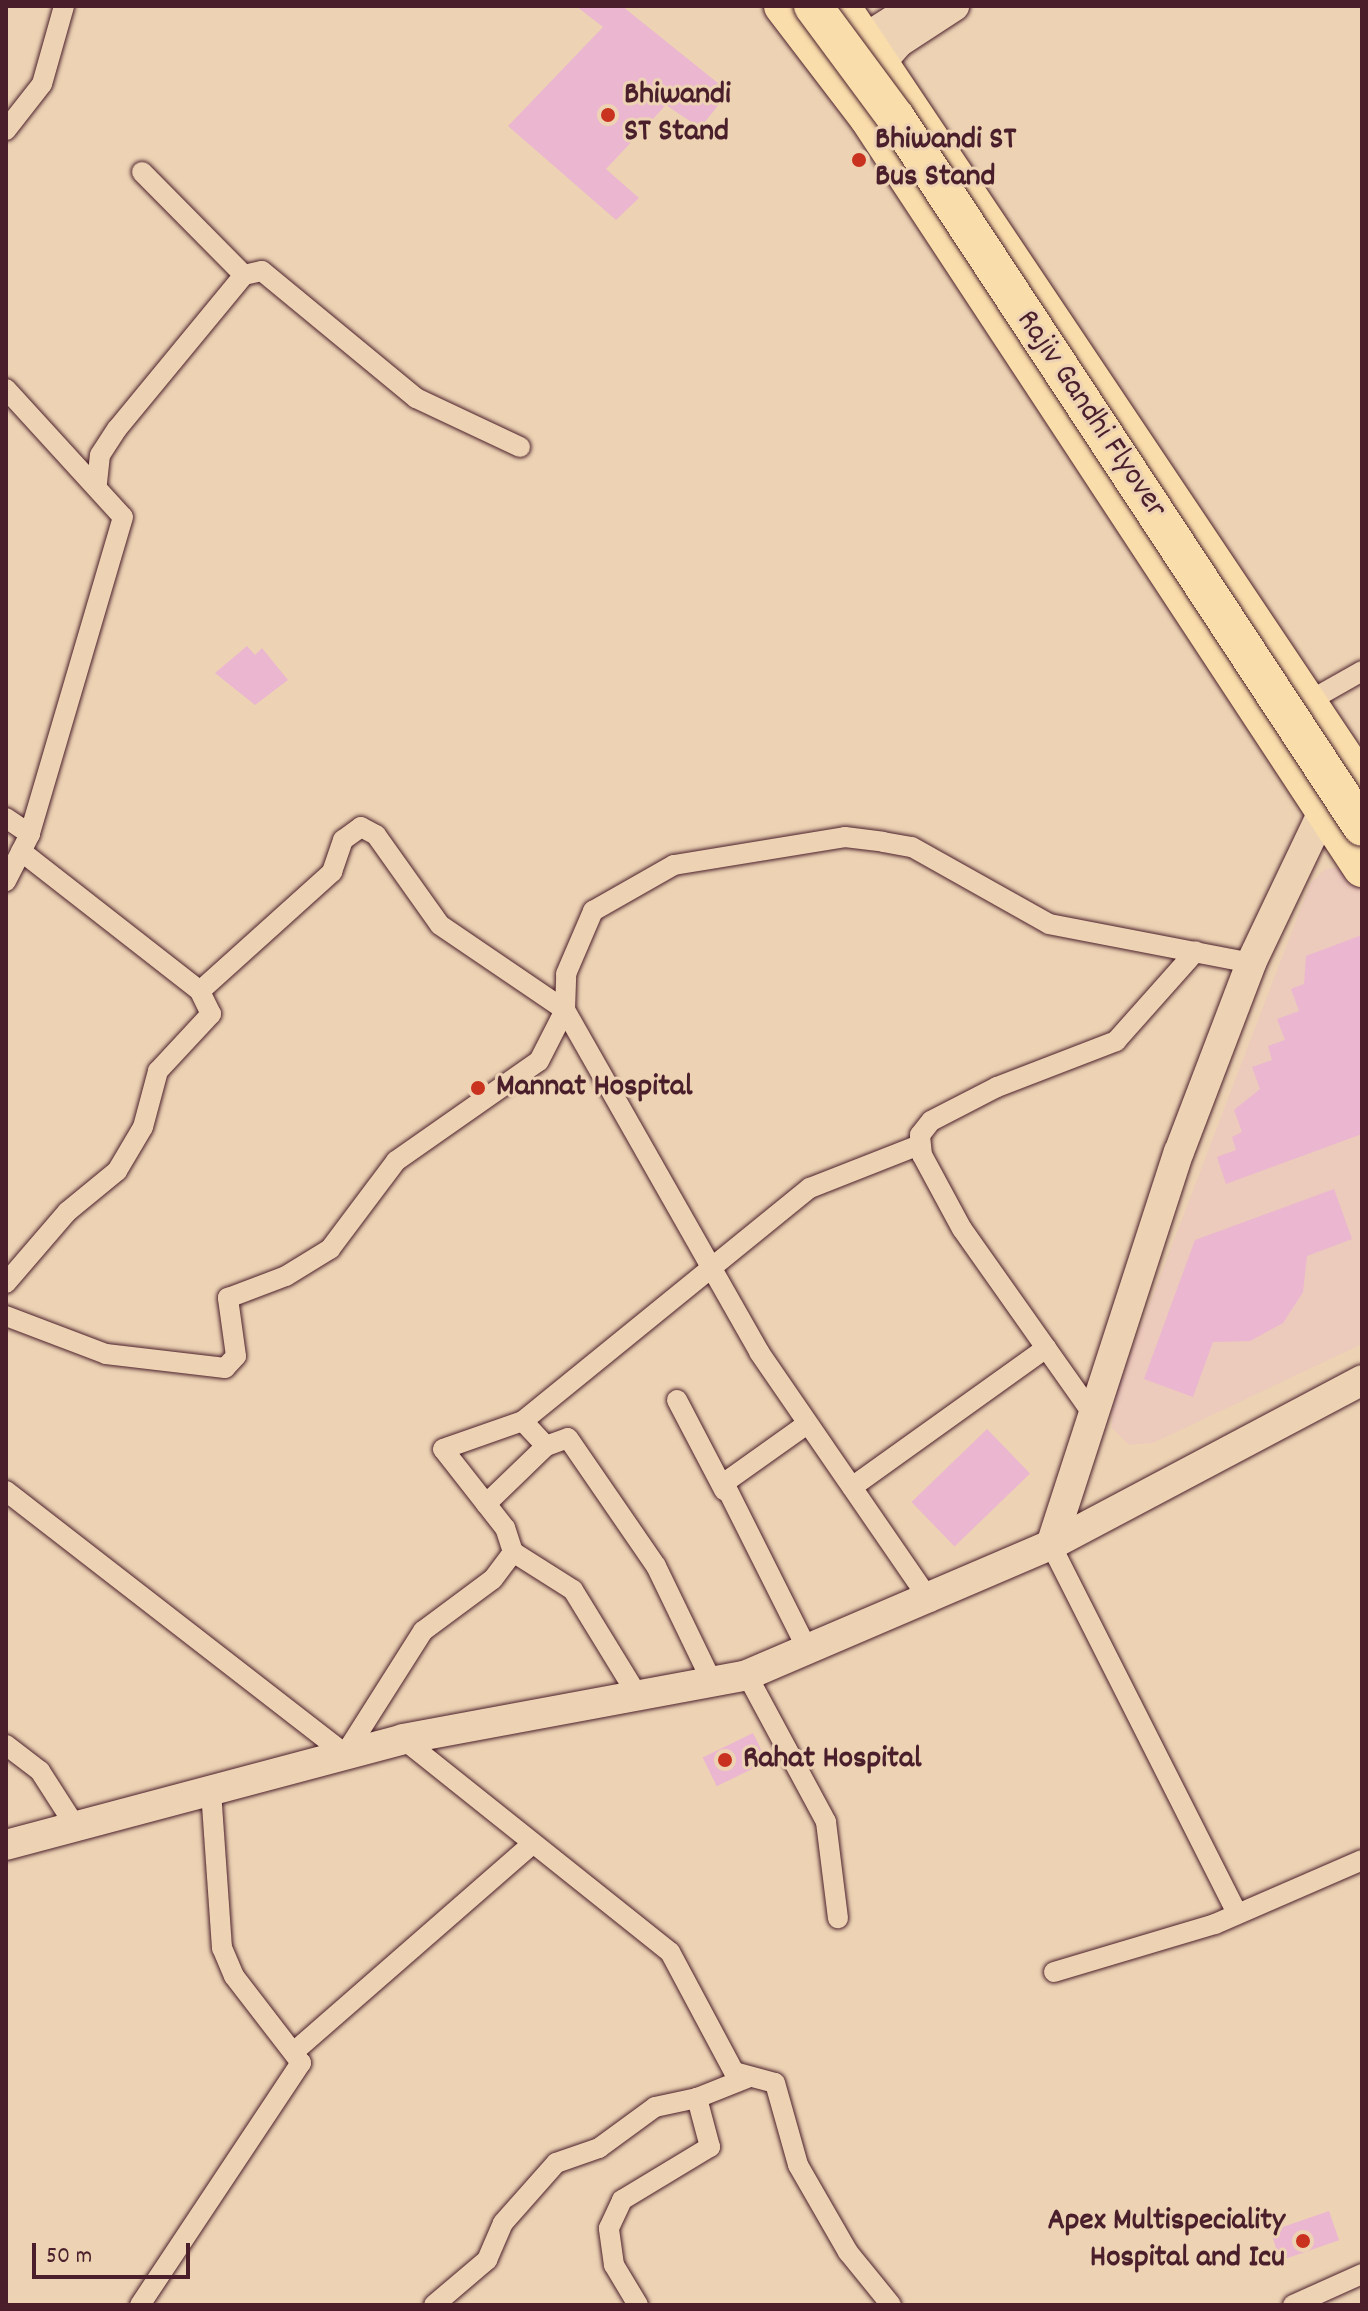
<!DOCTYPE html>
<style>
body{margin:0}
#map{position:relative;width:1368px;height:2311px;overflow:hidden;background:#edd3b4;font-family:Dekko,sans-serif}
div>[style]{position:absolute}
.built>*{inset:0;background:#eccabc}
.building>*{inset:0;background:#ebb6cf;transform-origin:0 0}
.roads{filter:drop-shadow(0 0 2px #4a1f2b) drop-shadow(0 0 2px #4a1f2b)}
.street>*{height:20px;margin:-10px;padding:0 10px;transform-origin:10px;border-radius:10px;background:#edd3b4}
.secondary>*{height:30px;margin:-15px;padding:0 15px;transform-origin:15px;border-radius:15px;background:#edd3b4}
.highway>*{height:38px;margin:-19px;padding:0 19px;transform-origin:19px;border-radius:19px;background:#f9ddab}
.bridges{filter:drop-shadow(0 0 2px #4a1f2b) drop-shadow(0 0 2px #4a1f2b)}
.highway-bridge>*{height:38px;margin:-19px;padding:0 19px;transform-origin:19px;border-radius:19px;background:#f9ddab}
.dots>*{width:22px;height:22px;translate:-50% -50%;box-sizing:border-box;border:4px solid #edd3b4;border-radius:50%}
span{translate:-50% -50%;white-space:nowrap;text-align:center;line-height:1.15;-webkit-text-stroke:6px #edd3b4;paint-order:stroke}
.poi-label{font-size:32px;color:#4a1f2b;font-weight:700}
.left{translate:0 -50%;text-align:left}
.right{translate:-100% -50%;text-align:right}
.street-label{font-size:32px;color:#4a1f2b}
.frame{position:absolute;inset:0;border:8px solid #4a1f2b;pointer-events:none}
.scale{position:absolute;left:32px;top:2243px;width:158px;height:36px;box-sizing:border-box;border:4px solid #4a1f2b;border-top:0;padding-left:10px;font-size:24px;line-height:28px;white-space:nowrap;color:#4a1f2b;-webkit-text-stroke:6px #edd3b4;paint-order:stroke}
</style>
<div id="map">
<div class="built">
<i style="clip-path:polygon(1343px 867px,1362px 889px,1362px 1344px,1153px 1443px,1129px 1445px,1112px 1428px,1111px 1405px,1310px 884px,1325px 869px)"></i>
</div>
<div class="building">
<i style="clip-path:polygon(576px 6px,622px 6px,729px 92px,700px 128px,666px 105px,606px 169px,639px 198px,616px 220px,508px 126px,603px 27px)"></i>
<i style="clip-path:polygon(247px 646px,255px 655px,262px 648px,288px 680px,255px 705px,215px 673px)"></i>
<i style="clip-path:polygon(1362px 935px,1362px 1134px,1226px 1184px,1217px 1157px,1236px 1150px,1232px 1137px,1242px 1132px,1234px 1110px,1260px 1089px,1252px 1067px,1272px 1060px,1268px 1046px,1285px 1040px,1277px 1019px,1299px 1011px,1291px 989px,1304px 984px,1306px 956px)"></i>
<i style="clip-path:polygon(1334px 1189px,1352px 1239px,1307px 1256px,1303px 1292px,1283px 1323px,1250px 1341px,1213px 1342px,1193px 1397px,1144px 1379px,1195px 1240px)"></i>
<i style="left:987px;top:1429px;width:62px;height:105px;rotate:46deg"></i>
<i style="left:753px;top:1733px;width:32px;height:56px;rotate:64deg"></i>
<i style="left:1329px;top:2211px;width:31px;height:62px;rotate:71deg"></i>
</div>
<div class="roads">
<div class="street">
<i style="left:6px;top:130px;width:58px;rotate:-52deg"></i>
<i style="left:42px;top:84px;width:81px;rotate:-74.2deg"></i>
<i style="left:142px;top:172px;width:145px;rotate:45.3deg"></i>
<i style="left:6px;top:389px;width:173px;rotate:47.6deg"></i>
<i style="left:123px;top:517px;width:330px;rotate:106.4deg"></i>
<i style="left:30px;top:834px;width:53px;rotate:117.1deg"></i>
<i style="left:97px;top:483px;width:28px;rotate:-84deg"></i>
<i style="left:100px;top:455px;width:31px;rotate:-57deg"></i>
<i style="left:117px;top:429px;width:200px;rotate:-50.5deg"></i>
<i style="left:244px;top:275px;width:18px;rotate:-13deg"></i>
<i style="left:262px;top:271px;width:200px;rotate:39.5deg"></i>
<i style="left:416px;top:398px;width:115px;rotate:25.2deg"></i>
<i style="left:1302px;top:705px;width:69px;rotate:-29.5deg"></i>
<i style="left:6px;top:818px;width:29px;rotate:34deg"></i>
<i style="left:200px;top:991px;width:178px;rotate:-42deg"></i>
<i style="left:332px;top:872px;width:34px;rotate:-71deg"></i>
<i style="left:343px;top:840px;width:22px;rotate:-36deg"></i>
<i style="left:361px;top:827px;width:17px;rotate:28deg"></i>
<i style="left:376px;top:835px;width:110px;rotate:54.6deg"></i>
<i style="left:440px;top:925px;width:151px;rotate:34.2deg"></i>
<i style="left:565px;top:1010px;width:393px;rotate:60.4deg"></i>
<i style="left:759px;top:1352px;width:303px;rotate:55.5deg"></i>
<i style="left:6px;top:1283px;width:94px;rotate:-49.3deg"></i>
<i style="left:67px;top:1212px;width:65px;rotate:-39.4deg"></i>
<i style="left:117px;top:1171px;width:51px;rotate:-59.4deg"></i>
<i style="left:143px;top:1127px;width:58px;rotate:-75deg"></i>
<i style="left:158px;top:1071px;width:78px;rotate:-47.1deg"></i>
<i style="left:211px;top:1014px;width:25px;rotate:-116deg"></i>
<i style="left:200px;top:991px;width:227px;rotate:-142deg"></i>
<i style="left:6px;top:1316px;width:107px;rotate:20.8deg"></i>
<i style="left:106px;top:1354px;width:120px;rotate:6.7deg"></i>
<i style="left:225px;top:1368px;width:16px;rotate:-47deg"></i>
<i style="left:236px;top:1356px;width:59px;rotate:-97.9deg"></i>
<i style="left:228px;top:1298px;width:62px;rotate:-20.8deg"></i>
<i style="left:286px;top:1276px;width:52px;rotate:-31.5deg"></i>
<i style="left:330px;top:1249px;width:110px;rotate:-53.1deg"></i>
<i style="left:396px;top:1161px;width:174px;rotate:-35deg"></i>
<i style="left:539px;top:1061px;width:57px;rotate:-63deg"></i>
<i style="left:565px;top:1010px;width:36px;rotate:-88deg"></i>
<i style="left:566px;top:974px;width:69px;rotate:-66.8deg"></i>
<i style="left:593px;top:911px;width:93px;rotate:-29.6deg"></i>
<i style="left:674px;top:865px;width:173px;rotate:-9.3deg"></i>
<i style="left:845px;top:837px;width:38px;rotate:7deg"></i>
<i style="left:883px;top:842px;width:29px;rotate:10deg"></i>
<i style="left:912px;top:847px;width:157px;rotate:29.3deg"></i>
<i style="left:1049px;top:924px;width:206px;rotate:10.9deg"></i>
<i style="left:677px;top:1400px;width:102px;rotate:62.4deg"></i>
<i style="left:1092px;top:1413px;width:225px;rotate:-125.2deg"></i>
<i style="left:962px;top:1229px;width:84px;rotate:-118.4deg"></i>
<i style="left:922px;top:1155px;width:20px;rotate:-96deg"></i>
<i style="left:920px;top:1135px;width:18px;rotate:-52deg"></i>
<i style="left:931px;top:1121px;width:74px;rotate:-27.3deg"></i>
<i style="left:997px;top:1087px;width:128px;rotate:-21.1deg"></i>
<i style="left:1116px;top:1041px;width:120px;rotate:-48.4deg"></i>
<i style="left:807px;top:1424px;width:102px;rotate:144.6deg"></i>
<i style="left:724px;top:1483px;width:188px;rotate:63.4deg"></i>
<i style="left:546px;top:1446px;width:23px;rotate:-20deg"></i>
<i style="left:568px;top:1438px;width:155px;rotate:55.5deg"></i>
<i style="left:656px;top:1566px;width:129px;rotate:64.2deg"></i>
<i style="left:852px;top:1487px;width:239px;rotate:-35.6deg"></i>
<i style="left:6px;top:1491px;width:429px;rotate:37.8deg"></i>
<i style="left:345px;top:1754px;width:146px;rotate:-57.6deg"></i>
<i style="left:423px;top:1631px;width:87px;rotate:-36.6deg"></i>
<i style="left:493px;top:1579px;width:34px;rotate:-53deg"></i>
<i style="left:513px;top:1552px;width:25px;rotate:-108deg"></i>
<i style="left:505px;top:1528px;width:100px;rotate:-128.1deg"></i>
<i style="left:443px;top:1449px;width:85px;rotate:-19.3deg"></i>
<i style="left:523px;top:1421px;width:370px;rotate:-39.1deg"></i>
<i style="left:810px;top:1188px;width:117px;rotate:-21.5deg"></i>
<i style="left:486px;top:1504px;width:83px;rotate:-44deg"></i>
<i style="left:546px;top:1446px;width:34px;rotate:-133deg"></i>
<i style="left:1051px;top:1545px;width:409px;rotate:63.2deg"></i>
<i style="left:513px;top:1552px;width:71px;rotate:32.3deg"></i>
<i style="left:573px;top:1590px;width:124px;rotate:58.5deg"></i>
<i style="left:747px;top:1675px;width:167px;rotate:61.7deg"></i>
<i style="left:826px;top:1822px;width:97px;rotate:82.9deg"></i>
<i style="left:403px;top:1739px;width:342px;rotate:38.6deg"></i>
<i style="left:670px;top:1952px;width:136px;rotate:61.9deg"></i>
<i style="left:734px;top:2072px;width:42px;rotate:15deg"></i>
<i style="left:775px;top:2083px;width:85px;rotate:74.3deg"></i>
<i style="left:798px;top:2165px;width:100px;rotate:60.1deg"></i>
<i style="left:848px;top:2252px;width:68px;rotate:50.9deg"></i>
<i style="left:6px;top:1745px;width:43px;rotate:37.4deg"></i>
<i style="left:40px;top:1771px;width:67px;rotate:57.3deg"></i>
<i style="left:1054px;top:1972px;width:168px;rotate:-16.6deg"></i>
<i style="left:1215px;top:1924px;width:160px;rotate:-23.5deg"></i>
<i style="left:296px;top:2050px;width:312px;rotate:-41.1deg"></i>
<i style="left:140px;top:2305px;width:291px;rotate:-56.4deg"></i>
<i style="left:301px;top:2063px;width:110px;rotate:-127.6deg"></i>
<i style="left:234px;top:1976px;width:30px;rotate:-113deg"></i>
<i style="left:222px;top:1948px;width:158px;rotate:-94deg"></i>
<i style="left:434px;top:2305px;width:70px;rotate:-40.3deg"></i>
<i style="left:487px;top:2260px;width:40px;rotate:-66.6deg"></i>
<i style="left:503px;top:2223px;width:80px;rotate:-48.5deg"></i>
<i style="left:556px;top:2163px;width:46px;rotate:-19.2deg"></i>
<i style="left:599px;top:2148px;width:69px;rotate:-36.2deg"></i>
<i style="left:655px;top:2107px;width:43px;rotate:-12.1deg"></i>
<i style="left:638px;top:2305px;width:47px;rotate:-121deg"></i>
<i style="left:614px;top:2265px;width:37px;rotate:-98deg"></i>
<i style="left:609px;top:2228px;width:31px;rotate:-65deg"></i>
<i style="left:622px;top:2200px;width:103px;rotate:-31.1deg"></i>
<i style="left:710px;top:2147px;width:51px;rotate:-104.9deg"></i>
<i style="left:697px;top:2098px;width:54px;rotate:-21.8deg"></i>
<i style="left:1293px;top:2305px;width:76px;rotate:-24.2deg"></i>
</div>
<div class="secondary">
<i style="left:847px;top:50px;width:82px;rotate:-32.5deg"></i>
<i style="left:867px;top:78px;width:48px;rotate:-48.4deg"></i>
<i style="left:899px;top:42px;width:66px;rotate:-33.2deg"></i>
<i style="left:1051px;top:1545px;width:413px;rotate:-72deg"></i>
<i style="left:1179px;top:1152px;width:202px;rotate:-69.1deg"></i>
<i style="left:1251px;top:963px;width:186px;rotate:-64.5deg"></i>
<i style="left:6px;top:1845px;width:411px;rotate:-14.9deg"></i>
<i style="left:403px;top:1739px;width:350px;rotate:-10.5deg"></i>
<i style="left:747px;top:1675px;width:331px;rotate:-23.2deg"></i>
<i style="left:1051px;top:1545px;width:352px;rotate:-27.9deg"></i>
</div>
<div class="highway">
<i style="left:783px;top:6px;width:140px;rotate:52.6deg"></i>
<i style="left:868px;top:117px;width:899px;rotate:56.66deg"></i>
<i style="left:841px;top:6px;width:936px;rotate:56.19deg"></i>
</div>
</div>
<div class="bridges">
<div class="highway-bridge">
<i style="left:813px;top:6px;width:139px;rotate:53.5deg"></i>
<i style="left:896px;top:118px;width:848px;rotate:56.68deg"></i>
</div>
</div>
<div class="dots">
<i style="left:608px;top:115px;background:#c8321e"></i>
<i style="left:859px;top:160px;background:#c8321e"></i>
<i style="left:478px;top:1088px;background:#c8321e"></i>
<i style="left:725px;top:1760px;background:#c8321e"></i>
<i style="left:1303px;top:2241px;background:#c8321e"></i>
</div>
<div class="poi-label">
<span class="left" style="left:624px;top:115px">Bhiwandi<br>ST Stand</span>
<span class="left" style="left:875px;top:160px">Bhiwandi ST<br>Bus Stand</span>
<span class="left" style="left:496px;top:1088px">Mannat Hospital</span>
<span class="left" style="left:743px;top:1760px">Rahat Hospital</span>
<span class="right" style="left:1285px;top:2241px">Apex Multispeciality<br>Hospital and Icu</span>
</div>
<div class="street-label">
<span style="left:1090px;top:415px;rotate:56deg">Rajiv Gandhi Flyover</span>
</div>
<div class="frame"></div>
<div class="scale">50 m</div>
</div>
